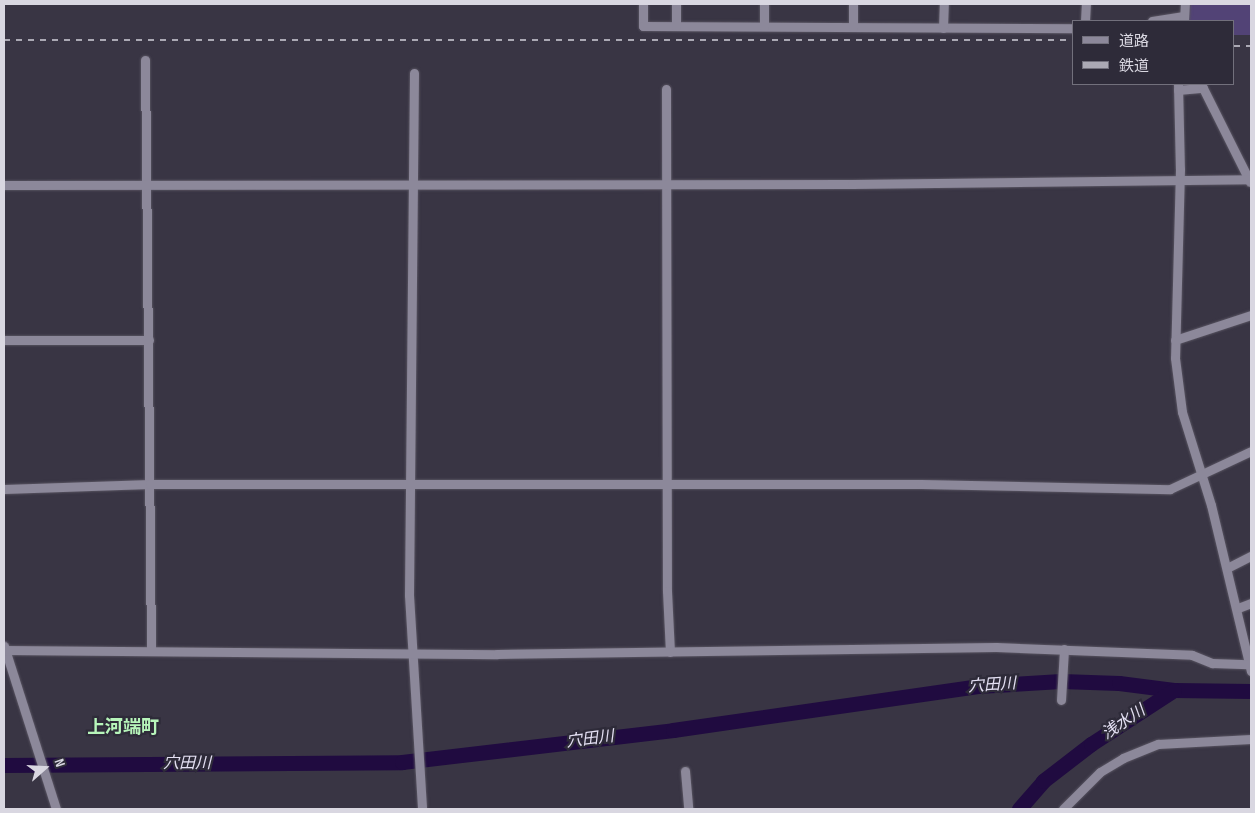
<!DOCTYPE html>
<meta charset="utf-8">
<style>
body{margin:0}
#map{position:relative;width:1255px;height:813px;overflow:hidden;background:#393544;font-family:"Sofia Sans Condensed","Noto Sans JP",sans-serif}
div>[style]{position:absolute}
.green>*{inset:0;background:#524376}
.river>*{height:15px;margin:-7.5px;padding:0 7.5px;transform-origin:7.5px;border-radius:7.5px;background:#200b40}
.roads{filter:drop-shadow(0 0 1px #585461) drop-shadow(0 0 1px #585461)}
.minor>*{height:9px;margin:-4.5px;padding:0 4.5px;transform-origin:4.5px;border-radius:4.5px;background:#8c889a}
.rail>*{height:2.5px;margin-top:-1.25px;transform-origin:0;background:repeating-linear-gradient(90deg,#aba9b4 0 6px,transparent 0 12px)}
span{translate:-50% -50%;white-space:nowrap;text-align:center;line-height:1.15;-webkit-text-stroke:4.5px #2e2b39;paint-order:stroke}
.water-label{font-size:16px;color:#e3dff2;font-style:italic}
.quarter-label{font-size:18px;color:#b7f5ba;font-weight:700}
.frame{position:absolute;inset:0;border:5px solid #d9d7e1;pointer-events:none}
.legend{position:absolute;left:1072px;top:20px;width:162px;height:65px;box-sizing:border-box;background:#2e2b39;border:1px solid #72707c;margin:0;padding:6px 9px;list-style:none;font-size:15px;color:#d9d7e1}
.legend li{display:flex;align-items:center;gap:10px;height:25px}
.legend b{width:25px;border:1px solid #72707c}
.north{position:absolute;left:20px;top:743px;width:50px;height:50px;-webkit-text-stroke:4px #2e2b39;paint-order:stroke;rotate:71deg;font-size:14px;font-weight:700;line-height:20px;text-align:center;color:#d9d7e1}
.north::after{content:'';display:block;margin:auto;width:18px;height:22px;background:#d9d7e1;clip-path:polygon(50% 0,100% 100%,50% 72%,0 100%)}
</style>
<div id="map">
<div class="green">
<i style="clip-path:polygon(1189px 4px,1251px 4px,1251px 35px,1234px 35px,1234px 21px,1188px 21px)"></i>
</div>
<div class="river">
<i style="left:4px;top:765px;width:398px;rotate:-0.4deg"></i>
<i style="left:402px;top:762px;width:273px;rotate:-6.7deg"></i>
<i style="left:673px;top:730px;width:308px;rotate:-8.2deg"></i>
<i style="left:978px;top:686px;width:83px;rotate:-3.4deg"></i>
<i style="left:1061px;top:681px;width:58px;rotate:2deg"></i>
<i style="left:1119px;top:683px;width:55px;rotate:7.3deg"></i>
<i style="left:1174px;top:690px;width:77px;rotate:0.7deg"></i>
<i style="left:1019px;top:809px;width:37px;rotate:-49deg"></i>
<i style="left:1043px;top:781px;width:61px;rotate:-37.6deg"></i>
<i style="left:1091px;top:744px;width:99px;rotate:-33deg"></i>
</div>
<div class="roads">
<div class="minor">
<i style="left:643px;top:4px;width:22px;rotate:90deg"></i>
<i style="left:643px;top:26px;width:431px;rotate:0.3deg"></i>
<i style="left:676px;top:4px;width:22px;rotate:90deg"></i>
<i style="left:853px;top:4px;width:23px;rotate:90deg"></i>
<i style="left:1085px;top:21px;width:17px;rotate:-87deg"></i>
<i style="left:1152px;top:21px;width:32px;rotate:-9deg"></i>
<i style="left:1184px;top:21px;width:17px;rotate:-87deg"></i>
<i style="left:764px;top:26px;width:22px;rotate:-90deg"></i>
<i style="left:943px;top:28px;width:24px;rotate:-88deg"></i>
<i style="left:145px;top:60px;width:591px;rotate:89.42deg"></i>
<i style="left:414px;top:73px;width:522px;rotate:90.55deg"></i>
<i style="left:409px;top:595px;width:214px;rotate:86.5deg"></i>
<i style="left:1178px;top:84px;width:85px;rotate:88.7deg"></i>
<i style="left:1180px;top:169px;width:189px;rotate:91.5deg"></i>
<i style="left:1175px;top:358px;width:54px;rotate:82.6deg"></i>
<i style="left:1182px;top:412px;width:97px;rotate:72.7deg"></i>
<i style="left:1211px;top:505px;width:171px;rotate:76.5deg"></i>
<i style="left:666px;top:89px;width:502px;rotate:89.89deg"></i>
<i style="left:667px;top:591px;width:61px;rotate:87.2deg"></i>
<i style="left:1178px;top:90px;width:25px;rotate:-5deg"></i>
<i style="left:1203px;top:88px;width:105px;rotate:63.4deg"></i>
<i style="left:4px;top:185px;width:848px;rotate:-0.07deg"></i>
<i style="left:852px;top:184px;width:399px;rotate:-0.7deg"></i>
<i style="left:4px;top:340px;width:145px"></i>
<i style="left:1175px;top:340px;width:80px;rotate:-18.2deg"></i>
<i style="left:4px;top:489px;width:146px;rotate:-2deg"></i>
<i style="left:150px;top:484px;width:771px"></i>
<i style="left:921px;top:484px;width:249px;rotate:1.2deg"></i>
<i style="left:1170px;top:489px;width:89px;rotate:-25.1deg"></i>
<i style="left:1227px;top:568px;width:27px;rotate:-27deg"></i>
<i style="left:1238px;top:608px;width:14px;rotate:-21deg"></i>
<i style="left:4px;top:646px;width:171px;rotate:72.3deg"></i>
<i style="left:4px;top:650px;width:493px;rotate:0.5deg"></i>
<i style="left:497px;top:654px;width:499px;rotate:-0.8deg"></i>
<i style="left:996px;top:647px;width:196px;rotate:2.3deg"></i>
<i style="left:1192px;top:655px;width:22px;rotate:22deg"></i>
<i style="left:1212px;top:663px;width:36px;rotate:2deg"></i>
<i style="left:1061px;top:700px;width:51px;rotate:-86.6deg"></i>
<i style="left:685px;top:771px;width:38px;rotate:85deg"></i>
<i style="left:1063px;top:809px;width:52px;rotate:-45deg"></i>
<i style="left:1100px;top:772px;width:27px;rotate:-31deg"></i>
<i style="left:1123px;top:758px;width:38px;rotate:-22deg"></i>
<i style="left:1158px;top:744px;width:93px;rotate:-3.1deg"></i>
</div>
</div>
<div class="rail">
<i style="left:4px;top:40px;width:1070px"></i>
<i style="left:1234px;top:46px;width:17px"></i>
</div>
<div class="water-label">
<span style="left:992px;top:686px;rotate:-4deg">穴田川</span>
<span style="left:1124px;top:723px;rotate:-34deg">浅水川</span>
<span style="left:590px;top:740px;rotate:-7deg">穴田川</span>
<span style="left:187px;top:764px">穴田川</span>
</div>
<div class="quarter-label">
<span style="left:123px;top:728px">上河端町</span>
</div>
<div class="frame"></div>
<ul class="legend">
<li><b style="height:6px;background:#8c889a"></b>道路</li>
<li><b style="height:6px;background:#aba9b4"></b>鉄道</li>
</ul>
<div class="north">N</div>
</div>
